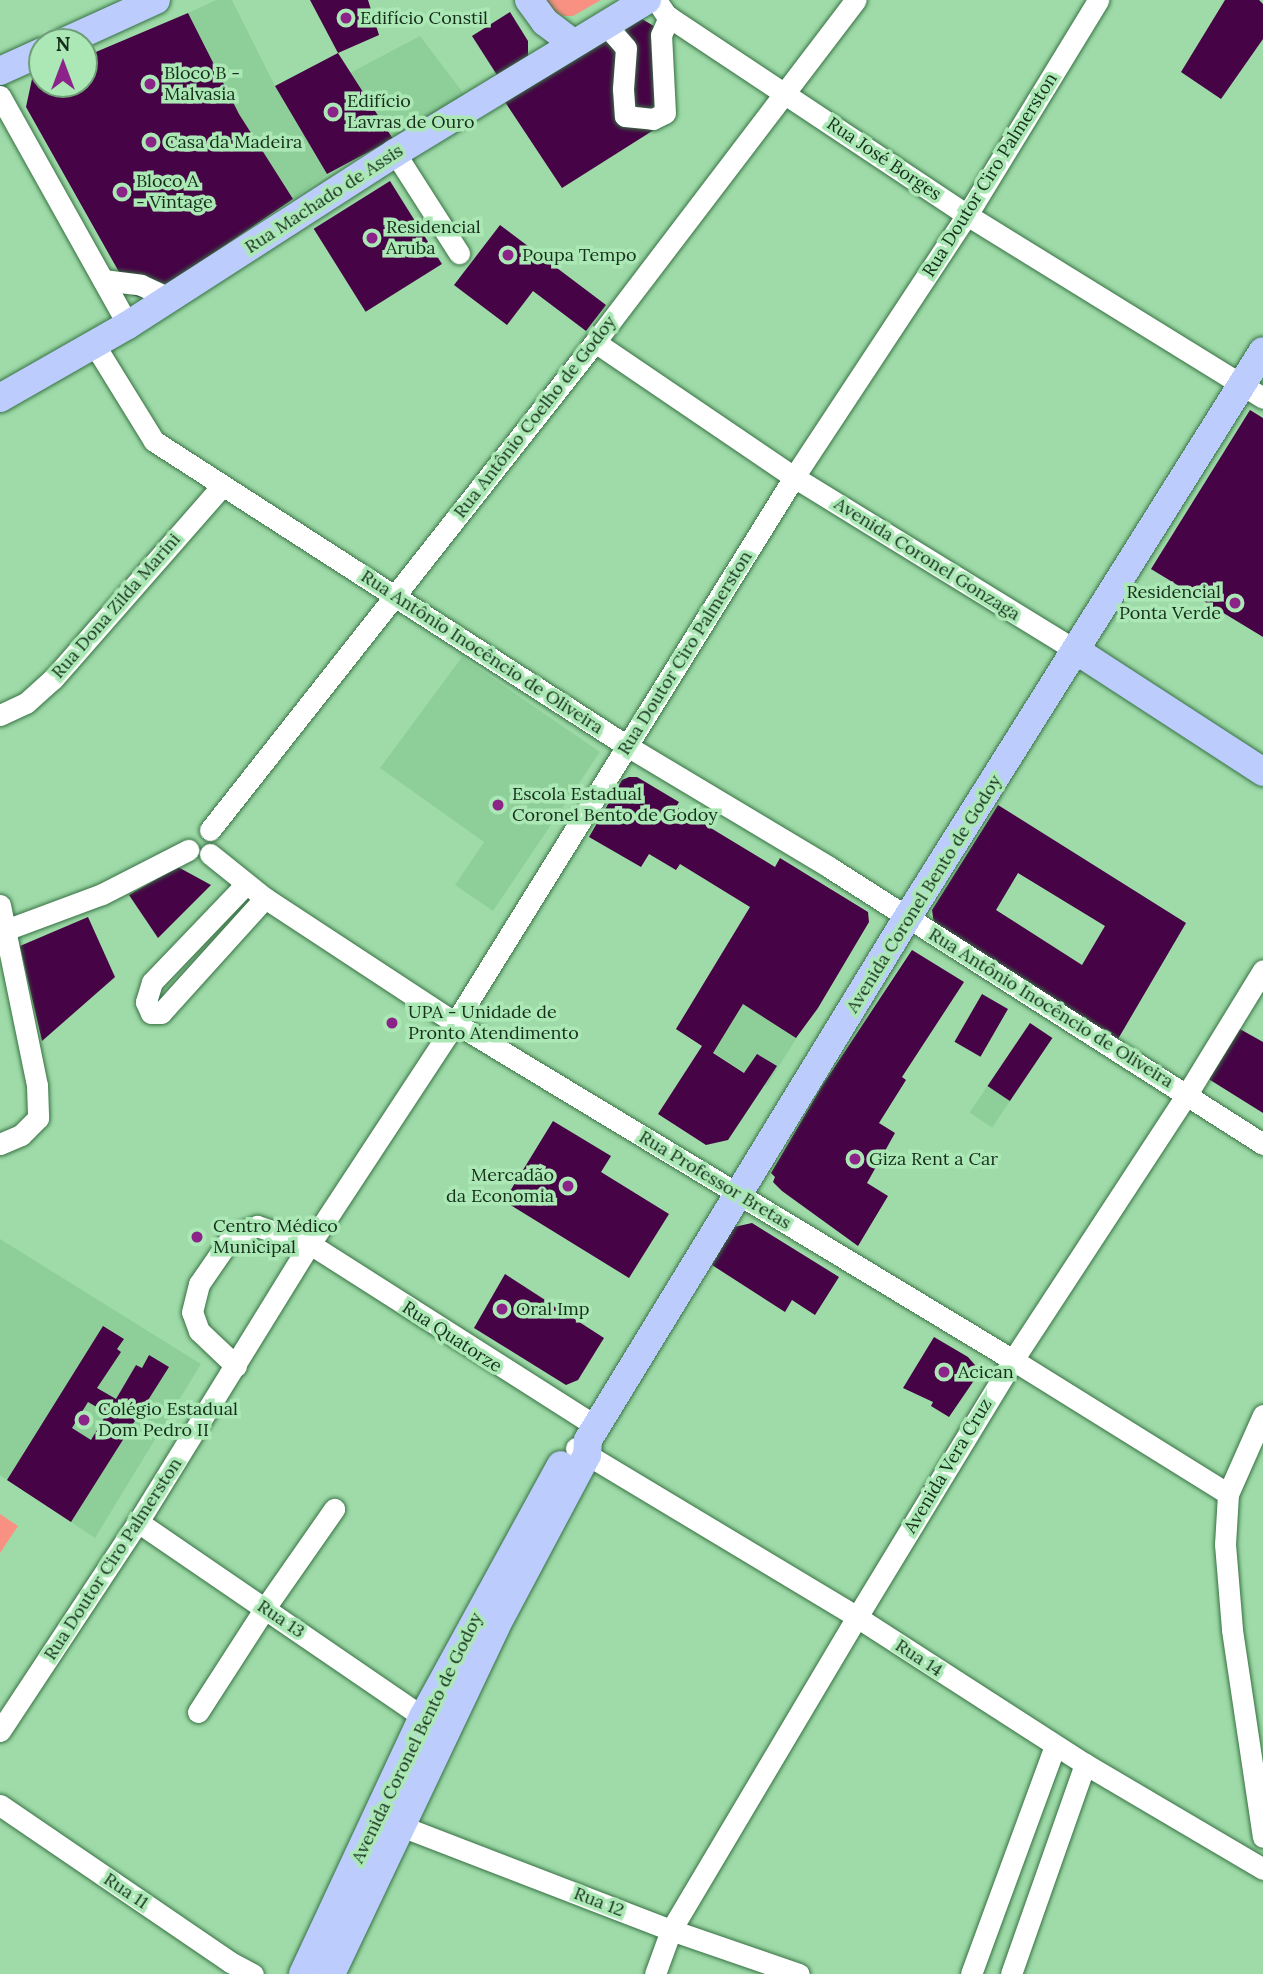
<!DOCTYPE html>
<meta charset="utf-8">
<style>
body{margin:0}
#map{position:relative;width:1263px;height:1974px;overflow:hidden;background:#9edba8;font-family:Lora,serif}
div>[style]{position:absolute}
.built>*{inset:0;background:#8ecf99;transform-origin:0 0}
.green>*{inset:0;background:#f89182}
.building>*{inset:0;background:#460345;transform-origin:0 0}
.roads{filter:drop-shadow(0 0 2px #387144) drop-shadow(0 0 2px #387144)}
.minor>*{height:21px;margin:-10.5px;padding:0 10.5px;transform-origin:10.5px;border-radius:10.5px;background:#fff}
.major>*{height:28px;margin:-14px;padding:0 14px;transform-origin:14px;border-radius:14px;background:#bccdfd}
.dots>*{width:19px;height:19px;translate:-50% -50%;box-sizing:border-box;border:4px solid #abe8b5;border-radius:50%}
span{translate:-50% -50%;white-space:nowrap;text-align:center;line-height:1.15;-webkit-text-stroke:7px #abe8b5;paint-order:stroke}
.poi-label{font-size:18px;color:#162f1b}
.left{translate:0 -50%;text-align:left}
.right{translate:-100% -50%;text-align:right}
.street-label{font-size:18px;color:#162f1b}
.north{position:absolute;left:28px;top:28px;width:70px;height:70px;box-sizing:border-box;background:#abe8b5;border:2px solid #6f9e77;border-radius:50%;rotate:0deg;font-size:19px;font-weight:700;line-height:28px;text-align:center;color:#162f1b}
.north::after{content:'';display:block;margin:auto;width:24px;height:32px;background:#8b2389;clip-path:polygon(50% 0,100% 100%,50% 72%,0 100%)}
</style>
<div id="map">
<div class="built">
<i style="clip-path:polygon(216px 0,232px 0,275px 86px,327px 174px,293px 199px,239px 114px,188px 13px)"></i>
<i style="clip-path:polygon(420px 36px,467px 98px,393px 139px,350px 73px)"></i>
<i style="clip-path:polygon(462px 657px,600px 752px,493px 911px,455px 885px,484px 842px,380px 768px)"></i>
<i style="left:706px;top:981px;width:107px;height:57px;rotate:32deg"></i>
<i style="left:1030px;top:1023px;width:27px;height:108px;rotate:34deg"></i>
<i style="clip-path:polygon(0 1239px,201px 1364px,95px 1538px,0 1475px)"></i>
</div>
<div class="green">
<i style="clip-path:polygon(536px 0,601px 0,573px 16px,563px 16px)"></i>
<i style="clip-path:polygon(0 1514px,18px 1526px,0 1553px)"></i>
</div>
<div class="building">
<i style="clip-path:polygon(310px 0,368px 0,379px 35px,338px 53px,393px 139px,327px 174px,275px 86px,338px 53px)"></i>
<i style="clip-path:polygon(1225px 0,1259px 0,1263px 4px,1263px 39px,1221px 99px,1181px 72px)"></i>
<i style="clip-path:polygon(510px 12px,528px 41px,528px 56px,497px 75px,472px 36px)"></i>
<i style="clip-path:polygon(188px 13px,239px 114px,293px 199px,146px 299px,132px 295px,26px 107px,32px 79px,42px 75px,42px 84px,84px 84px,84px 57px)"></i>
<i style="clip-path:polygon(637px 16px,667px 34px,668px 121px,562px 188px,501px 96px)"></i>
<i style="left:390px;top:181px;width:98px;height:90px;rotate:58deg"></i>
<i style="clip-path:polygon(500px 225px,606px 305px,586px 331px,533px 291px,507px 325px,454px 285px)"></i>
<i style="clip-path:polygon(1250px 410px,1263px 418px,1263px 637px,1151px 569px)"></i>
<i style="clip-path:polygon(629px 777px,637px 777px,679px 802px,676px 807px,775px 867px,780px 858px,868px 912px,869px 922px,818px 1008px,796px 1038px,743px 1004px,713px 1053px,744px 1073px,757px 1054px,777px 1066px,728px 1140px,706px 1145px,658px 1114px,702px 1046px,676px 1029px,750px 907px,680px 864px,676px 870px,649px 854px,641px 867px,589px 837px,622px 780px)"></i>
<i style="clip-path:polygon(evenodd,998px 805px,1186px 923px,1118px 1039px,934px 924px,932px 910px,998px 805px,1018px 873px,1105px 926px,1082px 965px,996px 910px,1018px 873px)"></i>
<i style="clip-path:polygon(178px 867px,211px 885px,158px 938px,129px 895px)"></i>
<i style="clip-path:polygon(88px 917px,115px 977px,42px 1041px,20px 946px)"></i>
<i style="clip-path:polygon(912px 950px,964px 982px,902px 1077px,906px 1080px,879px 1123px,895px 1133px,867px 1183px,888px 1196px,858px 1246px,782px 1191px,773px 1182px,775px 1177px,771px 1173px,822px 1086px)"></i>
<i style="left:982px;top:994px;width:30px;height:55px;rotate:30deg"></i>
<i style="left:1030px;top:1023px;width:27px;height:76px;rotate:34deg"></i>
<i style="clip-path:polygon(1238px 1028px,1263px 1042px,1263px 1113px,1207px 1078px)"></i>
<i style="clip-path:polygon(553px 1121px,611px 1156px,601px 1172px,669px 1214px,629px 1278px,504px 1201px)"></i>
<i style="clip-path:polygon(752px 1223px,839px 1277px,815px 1315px,792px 1300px,785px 1312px,712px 1265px,734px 1227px)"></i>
<i style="clip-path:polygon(505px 1274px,604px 1338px,578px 1380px,566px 1385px,474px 1328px)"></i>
<i style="clip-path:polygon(evenodd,103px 1326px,124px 1339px,117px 1349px,121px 1352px,97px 1388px,116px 1399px,136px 1365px,142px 1368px,149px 1355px,169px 1367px,71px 1522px,7px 1480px,103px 1326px,88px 1402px,107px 1413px,91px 1440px,72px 1428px,88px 1402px)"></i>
<i style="clip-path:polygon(934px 1337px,968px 1357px,975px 1365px,975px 1379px,949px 1417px,931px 1406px,933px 1402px,903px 1388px)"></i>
</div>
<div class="roads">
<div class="minor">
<i style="left:656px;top:0;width:18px;rotate:56deg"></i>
<i style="left:666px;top:15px;width:361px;rotate:33.6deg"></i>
<i style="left:967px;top:215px;width:348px;rotate:31.7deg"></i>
<i style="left:606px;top:25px;width:30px;rotate:49deg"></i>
<i style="left:626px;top:48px;width:41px;rotate:94.2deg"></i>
<i style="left:623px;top:89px;width:27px;rotate:86deg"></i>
<i style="left:625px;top:116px;width:28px;rotate:6deg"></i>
<i style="left:653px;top:119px;width:13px;rotate:-27deg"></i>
<i style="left:665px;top:113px;width:78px;rotate:-92.9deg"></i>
<i style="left:661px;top:35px;width:20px;rotate:-66deg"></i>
<i style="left:0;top:96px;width:262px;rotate:60.8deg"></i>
<i style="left:395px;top:153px;width:119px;rotate:57.4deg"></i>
<i style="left:103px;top:280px;width:38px;rotate:7deg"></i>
<i style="left:141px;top:285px;width:31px;rotate:25deg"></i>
<i style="left:595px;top:342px;width:240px;rotate:34.2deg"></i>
<i style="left:794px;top:477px;width:332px;rotate:31.6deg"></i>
<i style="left:94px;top:344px;width:114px;rotate:58.3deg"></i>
<i style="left:154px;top:441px;width:563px;rotate:32.81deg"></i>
<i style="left:627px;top:746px;width:235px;rotate:30.9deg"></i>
<i style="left:829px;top:867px;width:515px;rotate:32.55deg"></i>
<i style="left:0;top:715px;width:29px;rotate:-25deg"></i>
<i style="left:26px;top:703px;width:36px;rotate:-42deg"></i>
<i style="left:53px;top:679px;width:257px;rotate:-48.8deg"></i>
<i style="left:210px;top:830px;width:622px;rotate:-51.73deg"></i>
<i style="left:595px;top:342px;width:430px;rotate:-52.7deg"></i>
<i style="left:210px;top:854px;width:70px;rotate:38.7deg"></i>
<i style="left:265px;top:898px;width:227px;rotate:33.3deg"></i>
<i style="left:455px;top:1023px;width:652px;rotate:31.13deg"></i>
<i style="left:1013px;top:1360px;width:253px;rotate:31.9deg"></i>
<i style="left:246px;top:884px;width:136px;rotate:133.8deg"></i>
<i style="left:152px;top:982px;width:21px;rotate:107deg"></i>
<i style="left:146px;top:1002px;width:12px;rotate:66deg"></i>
<i style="left:151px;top:1013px;width:10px"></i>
<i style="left:161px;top:1013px;width:155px;rotate:-47.9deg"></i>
<i style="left:0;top:905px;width:184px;rotate:78.4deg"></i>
<i style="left:37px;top:1085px;width:33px;rotate:88deg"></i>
<i style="left:38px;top:1118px;width:24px;rotate:135deg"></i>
<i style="left:21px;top:1135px;width:23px;rotate:157deg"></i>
<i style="left:0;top:932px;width:109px;rotate:-20.4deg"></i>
<i style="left:102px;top:894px;width:97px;rotate:-27.1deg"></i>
<i style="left:236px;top:1366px;width:51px;rotate:-136.6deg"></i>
<i style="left:199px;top:1331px;width:20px;rotate:-110deg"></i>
<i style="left:192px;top:1312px;width:29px;rotate:-76deg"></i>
<i style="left:199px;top:1284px;width:58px;rotate:-55.5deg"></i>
<i style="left:232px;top:1236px;width:27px;rotate:-22deg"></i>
<i style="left:257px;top:1226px;width:56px;rotate:18.8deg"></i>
<i style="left:310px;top:1244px;width:339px;rotate:32.5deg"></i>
<i style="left:1263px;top:1415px;width:86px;rotate:113.9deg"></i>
<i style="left:1228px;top:1494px;width:50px;rotate:93.4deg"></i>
<i style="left:1225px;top:1544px;width:86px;rotate:85.3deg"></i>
<i style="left:1232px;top:1630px;width:209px;rotate:81.5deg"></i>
<i style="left:576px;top:1448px;width:328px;rotate:31deg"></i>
<i style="left:857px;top:1617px;width:271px;rotate:32.8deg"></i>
<i style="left:1085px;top:1764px;width:207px;rotate:30.5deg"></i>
<i style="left:138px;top:1522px;width:345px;rotate:34.4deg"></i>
<i style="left:198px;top:1712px;width:124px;rotate:-57.2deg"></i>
<i style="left:265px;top:1608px;width:121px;rotate:-55.1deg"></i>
<i style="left:0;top:1731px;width:250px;rotate:-56.6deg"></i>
<i style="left:138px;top:1522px;width:327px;rotate:-58.3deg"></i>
<i style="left:310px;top:1244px;width:264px;rotate:-56.7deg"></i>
<i style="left:455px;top:1023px;width:643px;rotate:-58.16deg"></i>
<i style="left:794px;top:477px;width:314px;rotate:-56.6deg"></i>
<i style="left:967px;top:215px;width:252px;rotate:-58.6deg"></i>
<i style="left:0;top:1805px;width:278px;rotate:34.3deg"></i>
<i style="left:230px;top:1962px;width:26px;rotate:28deg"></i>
<i style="left:401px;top:1826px;width:289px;rotate:21.1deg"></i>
<i style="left:671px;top:1930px;width:135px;rotate:19deg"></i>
<i style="left:655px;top:1974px;width:47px;rotate:-70deg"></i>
<i style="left:671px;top:1930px;width:364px;rotate:-59.3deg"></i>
<i style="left:857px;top:1617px;width:301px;rotate:-58.7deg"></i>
<i style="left:1013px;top:1360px;width:318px;rotate:-56.8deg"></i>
<i style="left:1187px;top:1094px;width:145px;rotate:-58.5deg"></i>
<i style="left:971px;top:1974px;width:243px;rotate:-69.8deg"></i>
<i style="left:1011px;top:1974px;width:223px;rotate:-70.6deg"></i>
</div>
<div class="major">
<i style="left:529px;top:0;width:27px;rotate:54deg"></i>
<i style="left:545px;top:22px;width:36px;rotate:37deg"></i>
<i style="left:64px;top:42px;width:101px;rotate:-24.5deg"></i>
<i style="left:0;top:71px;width:46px;rotate:-24.3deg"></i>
<i style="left:0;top:398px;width:147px;rotate:-29.7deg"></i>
<i style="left:128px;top:325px;width:318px;rotate:-32.8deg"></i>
<i style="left:395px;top:153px;width:295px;rotate:-31.3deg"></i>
<i style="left:1077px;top:651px;width:222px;rotate:33deg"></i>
<i style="left:303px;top:1974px;width:284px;rotate:-65deg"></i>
<i style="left:423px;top:1717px;width:287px;rotate:-61.3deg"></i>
<i style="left:331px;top:1974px;width:383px;rotate:-64.6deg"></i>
<i style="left:495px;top:1628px;width:196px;rotate:-62deg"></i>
<i style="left:587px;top:1455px;width:15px;rotate:-86deg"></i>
<i style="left:588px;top:1440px;width:612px;rotate:-58.57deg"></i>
<i style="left:907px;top:918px;width:669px;rotate:-57.88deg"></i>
</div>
</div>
<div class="dots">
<i style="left:346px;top:18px;background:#8b2389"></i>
<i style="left:150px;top:84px;background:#8b2389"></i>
<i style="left:333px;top:112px;background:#8b2389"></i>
<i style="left:151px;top:142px;background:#8b2389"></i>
<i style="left:122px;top:192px;background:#8b2389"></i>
<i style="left:372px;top:238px;background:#8b2389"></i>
<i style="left:508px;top:255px;background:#8b2389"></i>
<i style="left:1235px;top:603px;background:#8b2389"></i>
<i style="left:498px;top:805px;background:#8b2389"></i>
<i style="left:392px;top:1023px;background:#8b2389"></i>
<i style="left:855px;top:1159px;background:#8b2389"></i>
<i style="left:568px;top:1186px;background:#8b2389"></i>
<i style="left:197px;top:1237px;background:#8b2389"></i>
<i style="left:502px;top:1309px;background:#8b2389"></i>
<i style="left:944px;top:1372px;background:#8b2389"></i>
<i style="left:84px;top:1420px;background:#8b2389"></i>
</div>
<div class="poi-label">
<span class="left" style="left:360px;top:18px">Edifício Constil</span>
<span class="left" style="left:164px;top:84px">Bloco B -<br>Malvasia</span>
<span class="left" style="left:347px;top:112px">Edifício<br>Lavras de Ouro</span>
<span class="left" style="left:165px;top:142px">Casa da Madeira</span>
<span class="left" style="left:136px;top:192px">Bloco A<br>- Vintage</span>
<span class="left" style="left:386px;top:238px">Residencial<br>Aruba</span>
<span class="left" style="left:522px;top:255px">Poupa Tempo</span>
<span class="right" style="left:1221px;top:603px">Residencial<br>Ponta Verde</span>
<span class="left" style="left:512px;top:805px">Escola Estadual<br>Coronel Bento de Godoy</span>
<span class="left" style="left:408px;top:1023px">UPA - Unidade de<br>Pronto Atendimento</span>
<span class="left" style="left:869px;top:1159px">Giza Rent a Car</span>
<span class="right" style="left:554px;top:1186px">Mercadão<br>da Economia</span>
<span class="left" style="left:213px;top:1237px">Centro Médico<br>Municipal</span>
<span class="left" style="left:516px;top:1309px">Oral Imp</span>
<span class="left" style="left:958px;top:1372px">Acican</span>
<span class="left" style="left:98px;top:1420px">Colégio Estadual<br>Dom Pedro II</span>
</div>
<div class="street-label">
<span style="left:884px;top:159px;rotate:34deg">Rua José Borges</span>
<span style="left:990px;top:175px;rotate:-58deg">Rua Doutor Ciro Palmerston</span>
<span style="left:324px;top:199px;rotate:-33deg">Rua Machado de Assis</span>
<span style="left:535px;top:417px;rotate:-52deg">Rua Antônio Coelho de Godoy</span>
<span style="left:927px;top:559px;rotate:32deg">Avenida Coronel Gonzaga</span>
<span style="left:116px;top:606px;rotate:-49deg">Rua Dona Zilda Marini</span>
<span style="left:482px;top:652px;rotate:33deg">Rua Antônio Inocêncio de Oliveira</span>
<span style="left:685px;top:653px;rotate:-58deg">Rua Doutor Ciro Palmerston</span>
<span style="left:924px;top:894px;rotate:-58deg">Avenida Coronel Bento de Godoy</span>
<span style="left:1051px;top:1008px;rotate:32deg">Rua Antônio Inocêncio de Oliveira</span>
<span style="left:715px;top:1180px;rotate:31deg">Rua Professor Bretas</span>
<span style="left:452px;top:1337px;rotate:33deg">Rua Quatorze</span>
<span style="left:948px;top:1466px;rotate:-59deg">Avenida Vera Cruz</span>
<span style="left:113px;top:1559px;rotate:-57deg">Rua Doutor Ciro Palmerston</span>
<span style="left:281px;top:1619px;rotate:34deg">Rua 13</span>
<span style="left:919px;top:1658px;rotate:33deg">Rua 14</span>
<span style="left:417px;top:1738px;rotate:-64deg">Avenida Coronel Bento de Godoy</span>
<span style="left:126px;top:1891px;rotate:34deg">Rua 11</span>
<span style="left:599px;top:1902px;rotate:21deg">Rua 12</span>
</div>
<div class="north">N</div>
</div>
